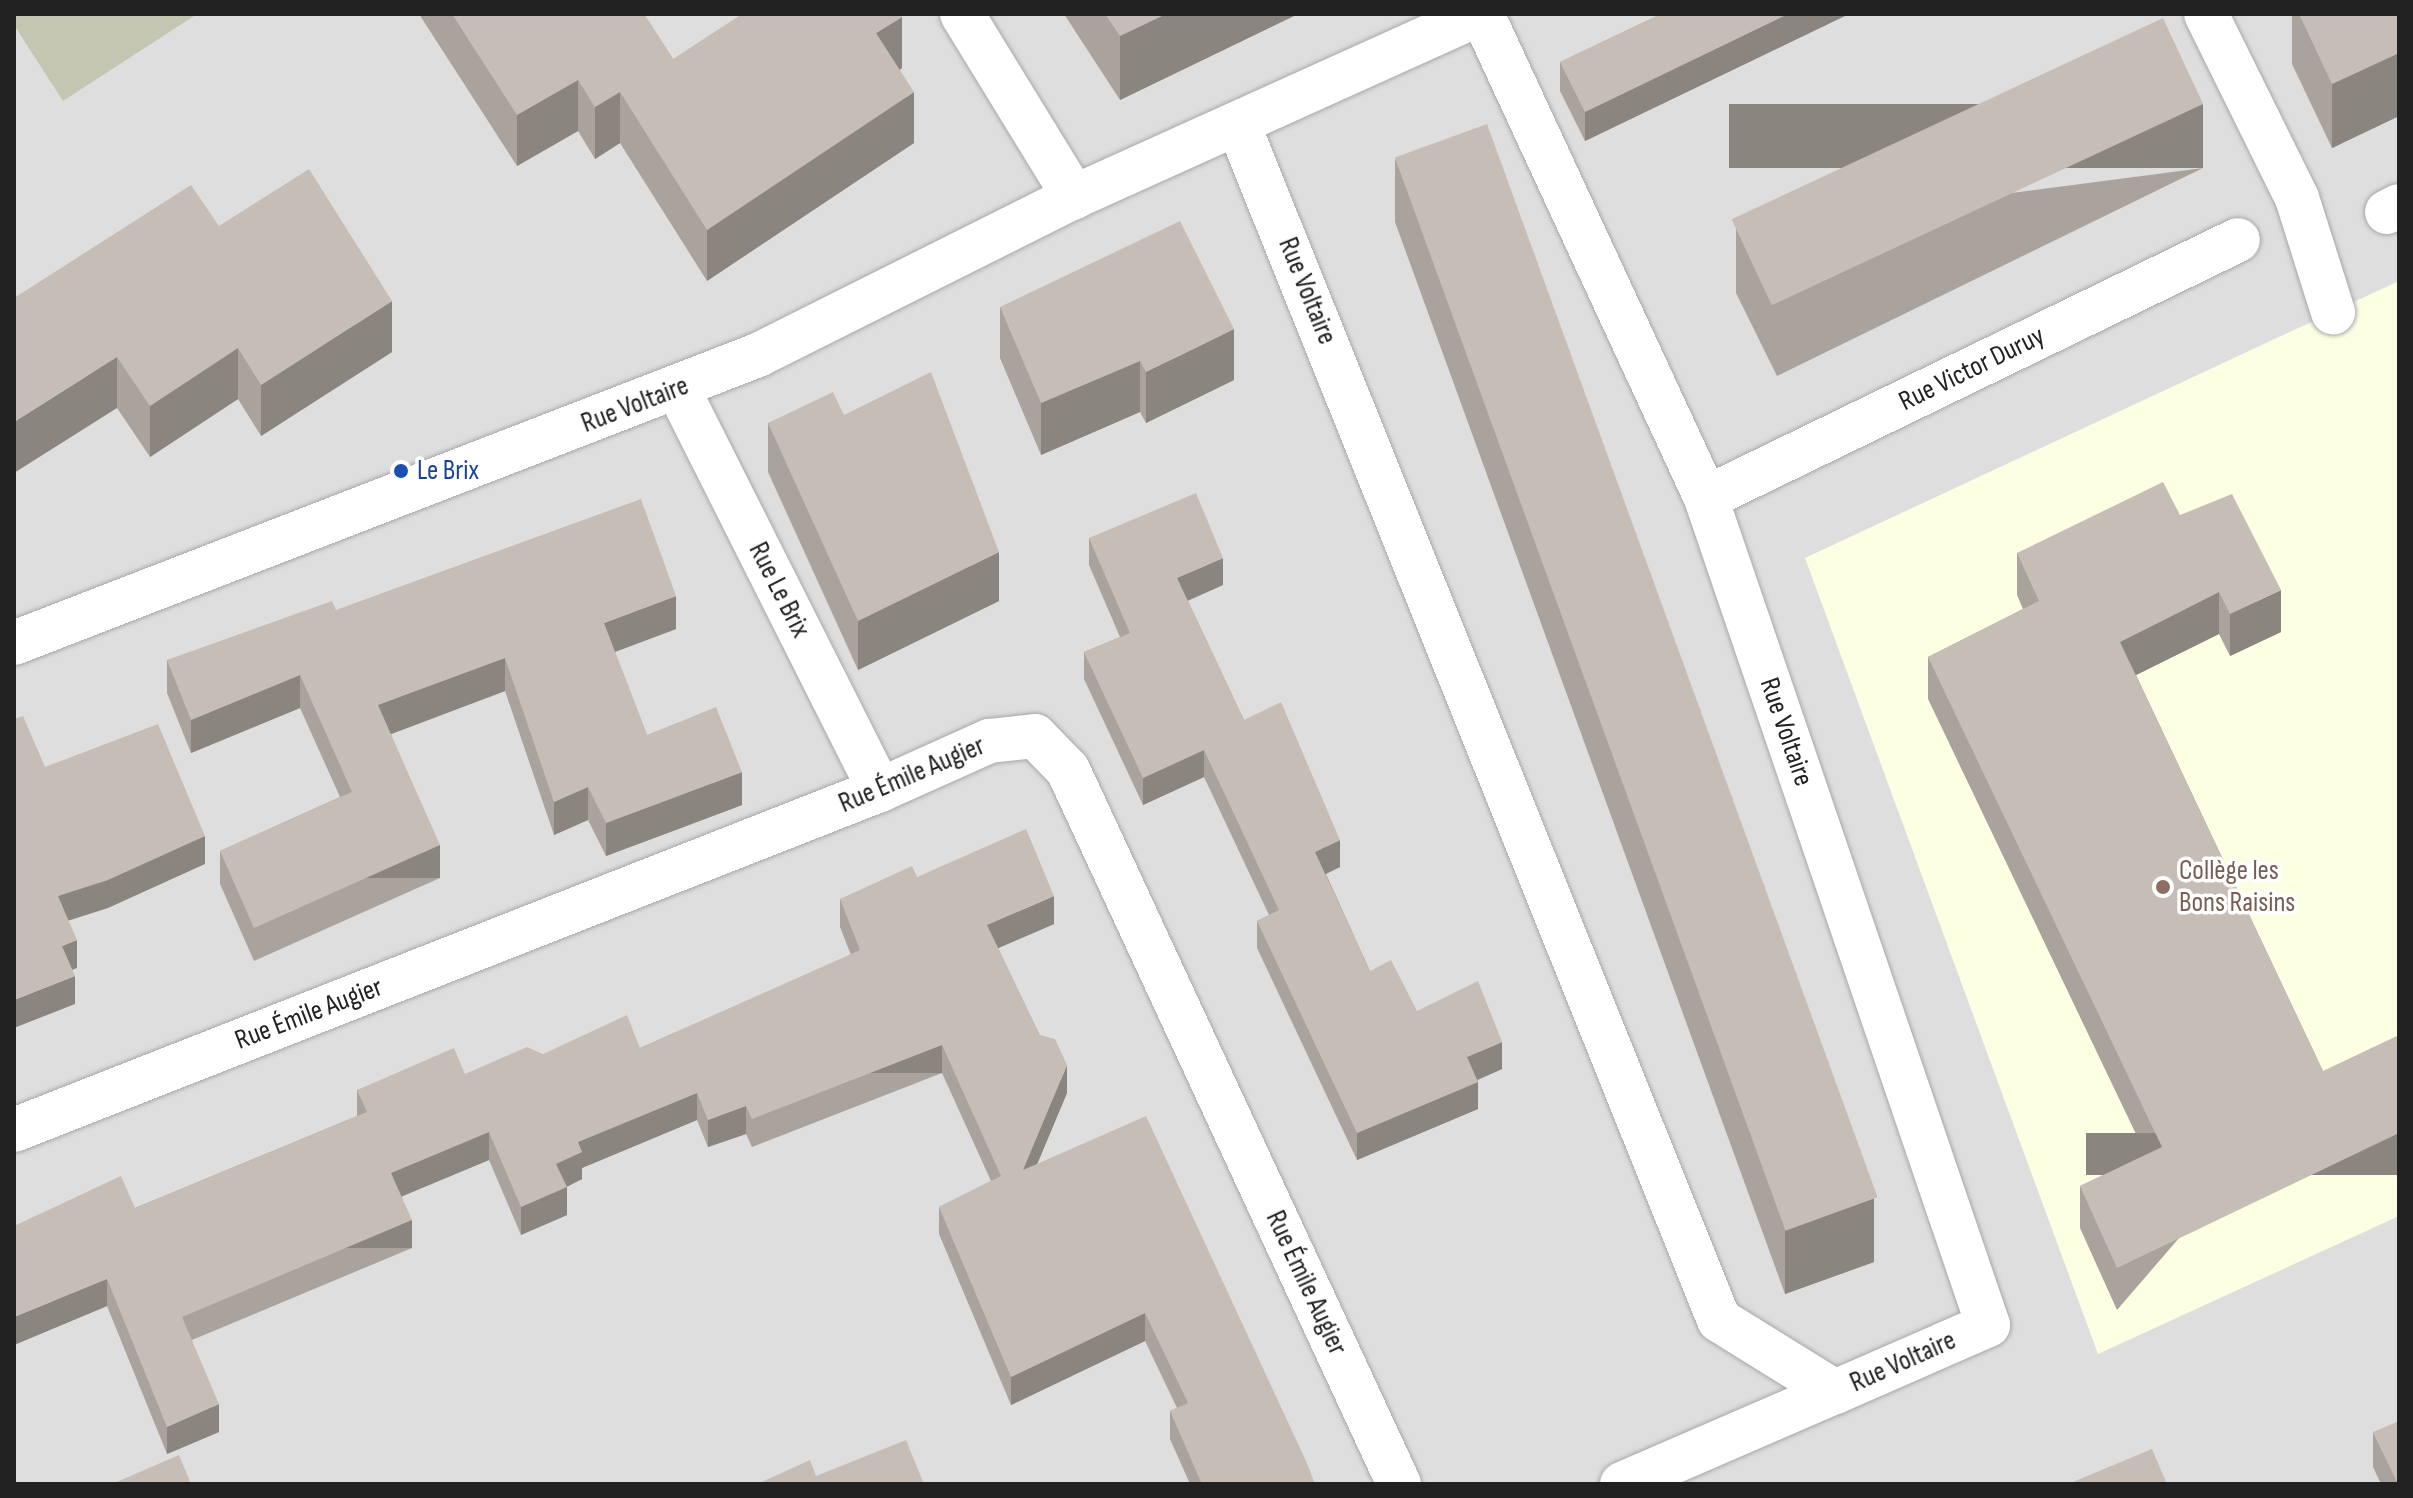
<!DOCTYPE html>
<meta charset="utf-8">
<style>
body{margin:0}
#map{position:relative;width:2413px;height:1498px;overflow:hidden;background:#f1efe7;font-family:"Sofia Sans Condensed",sans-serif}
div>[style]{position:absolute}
.residential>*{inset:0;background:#dfdede;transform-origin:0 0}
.education>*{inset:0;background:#fcffe2}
.construction>*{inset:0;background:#c4c6b2}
.roads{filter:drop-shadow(0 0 2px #a8a8a8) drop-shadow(0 0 2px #a8a8a8)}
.minor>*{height:44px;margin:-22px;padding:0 22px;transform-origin:22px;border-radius:22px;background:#fff}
.wall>*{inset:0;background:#aaa39d}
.shaded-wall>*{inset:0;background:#8b857f;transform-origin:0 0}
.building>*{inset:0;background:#c6beb6;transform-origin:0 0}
.dots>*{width:22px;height:22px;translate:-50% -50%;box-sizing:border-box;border:4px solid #fff;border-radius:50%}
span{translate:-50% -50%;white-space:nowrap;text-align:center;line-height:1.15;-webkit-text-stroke:7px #fff;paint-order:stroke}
.street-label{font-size:28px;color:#212121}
.transit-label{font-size:28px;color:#164399}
.left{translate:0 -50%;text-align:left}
.education-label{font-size:28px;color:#785e54}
.frame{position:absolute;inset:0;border:16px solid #212121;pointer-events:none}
</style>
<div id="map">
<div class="residential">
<i style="left:14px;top:14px;width:2385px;height:1470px"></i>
</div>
<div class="education">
<i style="clip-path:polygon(2399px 281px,2399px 1216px,2098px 1354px,1805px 558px)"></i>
</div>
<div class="construction">
<i style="clip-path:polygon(14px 14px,197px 14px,63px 101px,14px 25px)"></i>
</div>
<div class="roads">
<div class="minor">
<i style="left:962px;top:14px;width:215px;rotate:58.5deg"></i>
<i style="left:2206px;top:14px;width:205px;rotate:63.7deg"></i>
<i style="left:2297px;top:198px;width:120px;rotate:72.5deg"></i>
<i style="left:1238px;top:124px;width:1289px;rotate:68.09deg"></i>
<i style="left:1719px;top:1320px;width:137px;rotate:31.8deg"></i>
<i style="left:1835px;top:1392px;width:167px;rotate:-23.6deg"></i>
<i style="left:1988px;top:1325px;width:874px;rotate:-108.83deg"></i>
<i style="left:1706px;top:498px;width:533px;rotate:-114.84deg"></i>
<i style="left:2387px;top:212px;width:13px;rotate:-27deg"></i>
<i style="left:678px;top:389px;width:449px;rotate:63.3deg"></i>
<i style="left:1706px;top:498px;width:591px;rotate:-25.87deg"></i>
<i style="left:14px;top:643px;width:798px;rotate:-21.16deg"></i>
<i style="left:758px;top:355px;width:353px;rotate:-26.6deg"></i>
<i style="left:1074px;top:197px;width:445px;rotate:-24.3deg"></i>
<i style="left:14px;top:1130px;width:930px;rotate:-21.44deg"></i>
<i style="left:880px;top:790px;width:120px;rotate:-24.2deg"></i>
<i style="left:989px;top:741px;width:46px;rotate:-6.2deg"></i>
<i style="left:1035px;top:736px;width:47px;rotate:45.9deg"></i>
<i style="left:1068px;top:770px;width:787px;rotate:65.13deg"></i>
<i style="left:1622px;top:1484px;width:232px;rotate:-23.4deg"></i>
</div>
</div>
<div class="wall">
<i style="clip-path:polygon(419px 14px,644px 14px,673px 59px,902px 68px,900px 70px,914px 143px,707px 281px,620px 143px,595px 159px,578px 131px,517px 166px)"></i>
<i style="clip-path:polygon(1064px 14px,1298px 14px,1120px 100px)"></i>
<i style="clip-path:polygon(1661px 14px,1849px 14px,1585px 141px,1560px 91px,1560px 62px)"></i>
<i style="clip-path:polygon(2292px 14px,2399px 14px,2399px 116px,2332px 148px,2292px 64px)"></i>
<i style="clip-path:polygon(1395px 158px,1874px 1262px,1785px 1294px,1395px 222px)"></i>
<i style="clip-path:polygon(2203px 168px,1777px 376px,1736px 293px,1736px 229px)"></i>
<i style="clip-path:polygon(219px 226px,392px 352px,261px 436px,238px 399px,150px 457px,117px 408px,15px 298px)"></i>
<i style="clip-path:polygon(1000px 307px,1234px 380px,1146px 423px,1140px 412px,1041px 455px,1000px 358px)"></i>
<i style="clip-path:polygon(844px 415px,999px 601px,858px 670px,768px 472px,768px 423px)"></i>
<i style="clip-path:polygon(2180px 515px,2281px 632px,2230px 656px,2219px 634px,2136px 675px,2323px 1071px,2117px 1310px,2080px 1228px,2080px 1186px,2146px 1155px,1928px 699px,1928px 657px,2023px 609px,2017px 595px,2017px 553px)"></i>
<i style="clip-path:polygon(1089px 538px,1223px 585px,1188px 601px,1244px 720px,1340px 867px,1326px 874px,1370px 971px,1417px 1011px,1502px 1069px,1478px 1080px,1478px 1109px,1357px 1160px,1257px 948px,1257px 921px,1269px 915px,1204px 777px,1143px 805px,1084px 679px,1084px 652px,1120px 637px,1089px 565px)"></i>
<i style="clip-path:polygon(336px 610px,676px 629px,615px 652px,647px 735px,742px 805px,606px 856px,588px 820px,554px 835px,505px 691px,391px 734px,440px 878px,254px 961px,220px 884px,220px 851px,340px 797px,300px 708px,191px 753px,167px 693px,167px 660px)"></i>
<i style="clip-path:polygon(917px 877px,1054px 924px,998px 948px,1067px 1093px,1037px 1164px,1315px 1484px,1190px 1484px,1170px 1439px,1170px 1411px,1177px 1408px,1145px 1341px,1011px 1405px,939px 1234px,939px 1207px,991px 1181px,942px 1073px,752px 1147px,746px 1134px,708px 1147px,697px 1120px,582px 1168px,582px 1179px,567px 1187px,567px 1215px,521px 1235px,489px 1160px,402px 1196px,412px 1248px,192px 1340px,219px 1432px,167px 1454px,107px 1306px,14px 1345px,135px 1208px,357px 1116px,357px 1090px,465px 1074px,543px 1054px,640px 1048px,851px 955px,840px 927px,840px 899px)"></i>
<i style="clip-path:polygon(2373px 1432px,2399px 1484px,2381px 1484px,2373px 1467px)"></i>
</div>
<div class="shaded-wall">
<i style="clip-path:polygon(1166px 14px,1298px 14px,1120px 100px,1120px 36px)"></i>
<i style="clip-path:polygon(1788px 14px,1849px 14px,1585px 141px,1585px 112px)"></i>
<i style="clip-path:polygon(902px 17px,902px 68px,876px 84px,876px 33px)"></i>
<i style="clip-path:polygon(2399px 53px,2399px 116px,2332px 148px,2332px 84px)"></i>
<i style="clip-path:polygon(578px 80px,578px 131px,517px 166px,517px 115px)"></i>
<i style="clip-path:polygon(620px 92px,620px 143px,595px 159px,595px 107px)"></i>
<i style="clip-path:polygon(914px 92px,914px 143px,707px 281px,707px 230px)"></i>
<i style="left:2203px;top:104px;width:64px;height:474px;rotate:90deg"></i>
<i style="clip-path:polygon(392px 301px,392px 352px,261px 436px,261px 385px)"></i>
<i style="clip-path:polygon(1234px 329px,1234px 380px,1146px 423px,1146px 372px)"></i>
<i style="clip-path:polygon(238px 348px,238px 399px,150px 457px,150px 406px)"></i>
<i style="clip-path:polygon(117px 357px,117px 408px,14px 473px,14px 422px)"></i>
<i style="clip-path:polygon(1140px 361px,1140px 412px,1041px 455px,1041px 403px)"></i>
<i style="clip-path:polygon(999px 552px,999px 601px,858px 670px,858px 621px)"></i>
<i style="clip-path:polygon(1223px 558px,1223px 585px,1177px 605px,1177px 578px)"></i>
<i style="clip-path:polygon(2281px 590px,2281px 632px,2230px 656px,2230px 614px)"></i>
<i style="clip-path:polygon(2219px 592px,2219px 634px,2120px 683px,2120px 642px)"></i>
<i style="clip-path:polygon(676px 596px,676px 629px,604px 656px,604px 623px)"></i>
<i style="clip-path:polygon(505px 658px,505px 691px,378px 739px,378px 705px)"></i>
<i style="clip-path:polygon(300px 675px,300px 708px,191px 753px,191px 720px)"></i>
<i style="clip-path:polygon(1204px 750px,1204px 777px,1143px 805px,1143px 778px)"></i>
<i style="clip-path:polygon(742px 772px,742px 805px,606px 856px,606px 823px)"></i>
<i style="clip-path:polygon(588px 787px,588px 820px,554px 835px,554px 802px)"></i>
<i style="clip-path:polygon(205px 836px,205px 864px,108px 908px,58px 924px,58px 896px)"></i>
<i style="clip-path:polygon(1340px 840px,1340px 867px,1315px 879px,1315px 852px)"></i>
<i style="left:440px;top:845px;width:33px;height:204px;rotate:90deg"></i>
<i style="clip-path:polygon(1054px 896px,1054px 924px,987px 953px,987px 925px)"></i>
<i style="clip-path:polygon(77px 940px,77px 968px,62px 974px,62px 946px)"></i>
<i style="clip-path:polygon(75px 976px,75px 1004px,14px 1028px,14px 1000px)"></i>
<i style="clip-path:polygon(1502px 1042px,1502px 1069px,1467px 1084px,1467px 1057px)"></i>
<i style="left:942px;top:1045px;width:28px;height:204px;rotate:90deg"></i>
<i style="clip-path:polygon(1067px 1065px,1067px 1093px,1023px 1198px,1023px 1170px)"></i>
<i style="clip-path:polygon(1478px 1082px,1478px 1109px,1357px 1160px,1357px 1133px)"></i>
<i style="clip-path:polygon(697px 1093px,697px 1120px,582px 1168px,582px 1179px,556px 1192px,556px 1164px,578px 1142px)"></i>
<i style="clip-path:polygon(746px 1106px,746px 1134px,708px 1147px,708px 1120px)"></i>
<i style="clip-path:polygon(489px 1132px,489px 1160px,391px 1201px,391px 1173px)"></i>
<i style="left:2399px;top:1133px;width:42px;height:313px;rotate:90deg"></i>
<i style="clip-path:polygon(567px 1187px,567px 1215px,521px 1235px,521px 1207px)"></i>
<i style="clip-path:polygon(1874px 1198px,1874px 1262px,1785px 1294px,1785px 1230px)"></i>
<i style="left:412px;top:1220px;width:28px;height:250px;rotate:90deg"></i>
<i style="clip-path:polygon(107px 1279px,107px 1306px,14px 1345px,14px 1317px)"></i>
<i style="clip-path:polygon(1145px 1313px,1145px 1341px,1011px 1405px,1011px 1377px)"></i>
<i style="clip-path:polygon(219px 1404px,219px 1432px,167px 1454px,167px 1427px)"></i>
</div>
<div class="building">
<i style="clip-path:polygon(452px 14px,644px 14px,673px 59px,742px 14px,901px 14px,902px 17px,876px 33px,914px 92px,707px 230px,620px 92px,595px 107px,578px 80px,517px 115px)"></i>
<i style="clip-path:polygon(1105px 14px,1166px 14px,1120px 36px)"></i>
<i style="clip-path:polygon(1661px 14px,1788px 14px,1585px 112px,1560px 62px)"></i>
<i style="clip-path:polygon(2299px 14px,2399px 14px,2399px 53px,2332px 84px)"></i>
<i style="left:2163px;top:18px;width:95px;height:476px;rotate:65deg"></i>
<i style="left:1487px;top:124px;width:1142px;height:98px;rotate:70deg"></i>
<i style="clip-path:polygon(309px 169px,392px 301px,261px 385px,238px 348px,150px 406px,117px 357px,14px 422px,14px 298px,191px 185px,219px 226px)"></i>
<i style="clip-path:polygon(1180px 221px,1234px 329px,1146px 372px,1140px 361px,1041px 403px,1000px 307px)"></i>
<i style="clip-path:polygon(931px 372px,999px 552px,858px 621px,768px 423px,833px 392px,844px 415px)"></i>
<i style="clip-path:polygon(2163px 482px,2180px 515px,2232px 494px,2281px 590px,2230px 614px,2219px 592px,2120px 642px,2323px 1071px,2399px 1035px,2399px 1133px,2117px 1268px,2080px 1186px,2162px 1147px,1928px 657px,2039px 601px,2017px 553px)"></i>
<i style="clip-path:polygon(1196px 493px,1223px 558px,1177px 578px,1244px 720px,1281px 702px,1340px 840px,1315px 852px,1370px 971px,1391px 960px,1417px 1011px,1478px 981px,1502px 1042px,1467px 1057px,1478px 1082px,1357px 1133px,1257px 921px,1279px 910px,1204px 750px,1143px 778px,1084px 652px,1130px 633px,1089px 538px)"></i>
<i style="clip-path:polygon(641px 499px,676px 596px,604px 623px,647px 735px,716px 707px,742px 772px,606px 823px,588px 787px,554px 802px,505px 658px,378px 705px,440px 845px,254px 928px,220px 851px,352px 792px,300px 675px,191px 720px,167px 660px,332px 601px,336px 610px)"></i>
<i style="clip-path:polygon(23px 716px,45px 767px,158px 724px,205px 836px,108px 880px,58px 896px,77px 940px,62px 946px,75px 976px,14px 1000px,14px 719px)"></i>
<i style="clip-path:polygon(1026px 829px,1054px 896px,987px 925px,1040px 1035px,1055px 1039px,1067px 1065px,1023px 1170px,1146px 1116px,1306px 1461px,1315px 1484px,1196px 1484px,1201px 1482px,1170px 1411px,1188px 1403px,1145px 1313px,1011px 1377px,939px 1207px,1001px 1176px,942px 1045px,752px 1119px,746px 1106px,708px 1120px,697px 1093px,578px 1142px,582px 1152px,556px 1164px,567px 1187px,521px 1207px,489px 1132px,391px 1173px,412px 1220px,182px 1317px,219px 1404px,167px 1427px,107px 1279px,14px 1317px,14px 1226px,121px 1176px,135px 1208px,367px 1112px,357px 1090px,454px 1048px,465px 1074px,527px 1047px,543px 1054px,627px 1015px,640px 1048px,860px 950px,840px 899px,912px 866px,917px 877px)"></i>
<i style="clip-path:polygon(2399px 1421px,2399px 1484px,2398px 1484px,2373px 1432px)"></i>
<i style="clip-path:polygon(906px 1440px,924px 1484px,757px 1484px,810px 1460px,816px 1476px)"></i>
<i style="clip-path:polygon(2152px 1449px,2167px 1484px,2068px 1484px)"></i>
<i style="clip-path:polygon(179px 1455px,191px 1484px,112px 1484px)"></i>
</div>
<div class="dots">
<i style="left:401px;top:471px;background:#1a4fb4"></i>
<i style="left:2163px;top:887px;background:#8d6e63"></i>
</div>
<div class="street-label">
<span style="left:1307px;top:291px;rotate:68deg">Rue Voltaire</span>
<span style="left:1972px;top:369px;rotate:-26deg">Rue Victor Duruy</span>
<span style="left:635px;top:405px;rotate:-21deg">Rue Voltaire</span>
<span style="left:779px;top:590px;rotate:63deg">Rue Le Brix</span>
<span style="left:1786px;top:732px;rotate:71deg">Rue Voltaire</span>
<span style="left:912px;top:775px;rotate:-23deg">Rue Émile Augier</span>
<span style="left:309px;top:1014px;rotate:-21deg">Rue Émile Augier</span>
<span style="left:1306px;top:1283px;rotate:65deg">Rue Émile Augier</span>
<span style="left:1903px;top:1362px;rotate:-24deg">Rue Voltaire</span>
</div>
<div class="transit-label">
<span class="left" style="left:417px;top:471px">Le Brix</span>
</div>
<div class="education-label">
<span class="left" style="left:2179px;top:887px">Collège les<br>Bons Raisins</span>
</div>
<div class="frame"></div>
</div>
